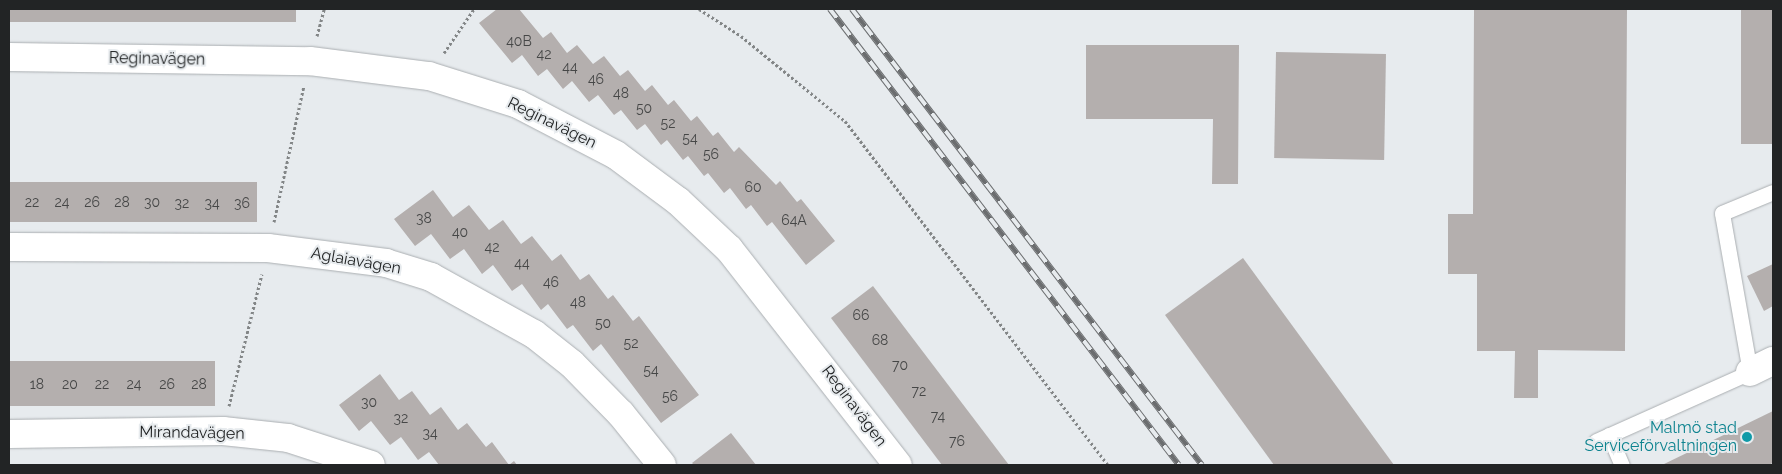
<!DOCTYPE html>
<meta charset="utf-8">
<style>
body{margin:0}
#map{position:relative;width:1782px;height:474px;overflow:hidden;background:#e7ebee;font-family:Raleway,sans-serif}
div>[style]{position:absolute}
.building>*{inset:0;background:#b4afae;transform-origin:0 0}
.path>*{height:3px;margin-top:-1.5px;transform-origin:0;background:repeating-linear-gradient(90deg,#838687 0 2.5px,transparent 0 5px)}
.roads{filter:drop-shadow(0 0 1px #aaaeb1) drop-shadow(0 0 1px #aaaeb1)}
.lane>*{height:15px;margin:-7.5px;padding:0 7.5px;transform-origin:7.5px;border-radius:7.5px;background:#fff}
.street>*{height:28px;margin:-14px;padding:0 14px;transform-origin:14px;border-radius:14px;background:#fff}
.rail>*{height:5.5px;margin-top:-2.75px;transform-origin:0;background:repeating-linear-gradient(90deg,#e7ebee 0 11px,#6b6d6f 0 22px);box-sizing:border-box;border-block:1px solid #6b6d6f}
.dots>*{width:14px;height:14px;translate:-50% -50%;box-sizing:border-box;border:2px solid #e7ebee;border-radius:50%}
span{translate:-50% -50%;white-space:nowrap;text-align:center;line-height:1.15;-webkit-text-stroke:4px #e7ebee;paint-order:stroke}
.number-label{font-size:14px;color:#464747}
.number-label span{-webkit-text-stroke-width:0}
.street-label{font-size:16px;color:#222425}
.culture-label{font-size:16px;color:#0d838f}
.right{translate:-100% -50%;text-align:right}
.frame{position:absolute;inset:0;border:10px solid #222425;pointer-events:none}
</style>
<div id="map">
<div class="building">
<i style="left:9px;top:9px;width:287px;height:13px"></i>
<i style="clip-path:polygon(497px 9px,519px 9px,543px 38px,551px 32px,567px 53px,577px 45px,593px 64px,604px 56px,620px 76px,628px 70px,645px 91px,652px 85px,668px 105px,674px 100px,691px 121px,697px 116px,713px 136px,718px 132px,734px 152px,739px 147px,776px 185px,780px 181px,797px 202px,801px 199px,835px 241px,806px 265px,772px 222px,767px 226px,751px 205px,746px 209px,730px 188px,724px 193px,708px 173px,704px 176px,688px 156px,683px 160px,667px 140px,661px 145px,645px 124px,637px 130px,621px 110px,614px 115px,598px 95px,589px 102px,572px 81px,563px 89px,547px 69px,538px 76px,522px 55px,512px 63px,479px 23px)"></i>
<i style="clip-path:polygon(1474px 9px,1627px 9px,1625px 351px,1538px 350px,1538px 398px,1514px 398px,1515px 351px,1477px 351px,1477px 274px,1448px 274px,1448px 214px,1473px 214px)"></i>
<i style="left:1741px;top:9px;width:32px;height:135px"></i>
<i style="clip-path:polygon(1086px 45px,1239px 45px,1238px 184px,1212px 184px,1213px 119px,1086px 119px)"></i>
<i style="left:1276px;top:52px;width:110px;height:106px;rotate:1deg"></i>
<i style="left:9px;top:182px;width:248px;height:40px"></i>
<i style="clip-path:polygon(433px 190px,453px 217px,469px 205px,489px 230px,503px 220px,521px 244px,532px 236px,552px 261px,561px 254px,580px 280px,589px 274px,608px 299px,613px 295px,633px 321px,639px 316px,699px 395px,661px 423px,601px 344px,593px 351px,573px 325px,567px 329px,548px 304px,541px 310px,522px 284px,512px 291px,493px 265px,482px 274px,464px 249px,450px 259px,431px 234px,415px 246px,394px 219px)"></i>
<i style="clip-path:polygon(1243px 258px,1394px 465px,1274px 465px,1165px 315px)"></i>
<i style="clip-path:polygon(1773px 264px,1773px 306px,1764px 311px,1747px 276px)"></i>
<i style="clip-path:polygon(873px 286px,892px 311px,1009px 465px,942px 465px,831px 318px)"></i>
<i style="left:9px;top:361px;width:206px;height:45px"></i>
<i style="clip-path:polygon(380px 374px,399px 400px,412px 391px,430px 415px,441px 407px,458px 430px,467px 423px,486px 447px,492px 442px,509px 465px,514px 461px,517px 465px,439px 465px,429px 452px,418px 460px,401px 437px,390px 445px,371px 421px,359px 431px,339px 405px)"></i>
<i style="clip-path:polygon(1773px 411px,1773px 463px,1768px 465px,1662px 465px)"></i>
<i style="clip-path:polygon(731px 433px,756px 465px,694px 465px,692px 463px)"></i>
</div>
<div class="path">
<i style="left:699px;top:9px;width:50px;rotate:32.7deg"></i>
<i style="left:741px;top:36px;width:134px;rotate:39.3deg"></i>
<i style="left:845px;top:121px;width:433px;rotate:52.6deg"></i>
<i style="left:317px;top:36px;width:28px;rotate:-75deg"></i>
<i style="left:444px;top:53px;width:53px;rotate:-55.7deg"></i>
<i style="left:274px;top:222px;width:139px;rotate:-77.6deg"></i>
<i style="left:229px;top:406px;width:136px;rotate:-76deg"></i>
</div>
<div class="roads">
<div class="lane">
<i style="left:1609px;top:435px;width:33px;rotate:67deg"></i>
<i style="left:1596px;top:441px;width:169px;rotate:-24.1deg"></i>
<i style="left:1750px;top:372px;width:161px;rotate:-100deg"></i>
<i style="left:1722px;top:213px;width:55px;rotate:-22.4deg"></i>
</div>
<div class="street">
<i style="left:9px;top:57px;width:301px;rotate:0.8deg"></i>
<i style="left:310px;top:61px;width:120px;rotate:7.2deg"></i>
<i style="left:429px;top:76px;width:93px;rotate:17.5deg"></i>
<i style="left:518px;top:104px;width:110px;rotate:27.5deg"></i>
<i style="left:616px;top:155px;width:77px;rotate:36.6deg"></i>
<i style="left:678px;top:201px;width:70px;rotate:43.3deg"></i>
<i style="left:729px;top:249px;width:274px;rotate:52deg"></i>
<i style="left:9px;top:247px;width:259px;rotate:0.2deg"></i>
<i style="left:268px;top:248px;width:119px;rotate:7.2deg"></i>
<i style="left:386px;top:263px;width:47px;rotate:17.3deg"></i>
<i style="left:431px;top:277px;width:118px;rotate:29deg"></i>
<i style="left:534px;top:334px;width:48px;rotate:38.3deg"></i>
<i style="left:572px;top:364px;width:70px;rotate:45.6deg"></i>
<i style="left:621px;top:414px;width:65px;rotate:51.2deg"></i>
<i style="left:1750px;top:372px;width:25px;rotate:-26deg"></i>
<i style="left:9px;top:434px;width:214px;rotate:-0.8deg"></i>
<i style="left:223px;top:431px;width:65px;rotate:6.1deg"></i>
<i style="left:288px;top:438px;width:87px;rotate:18deg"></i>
</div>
</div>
<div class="rail">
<i style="left:830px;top:9px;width:574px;rotate:52.57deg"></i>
<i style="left:852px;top:9px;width:575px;rotate:52.49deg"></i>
</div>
<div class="dots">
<i style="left:1747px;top:437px;background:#0f9aa8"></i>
</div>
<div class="number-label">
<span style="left:519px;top:41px">40B</span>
<span style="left:544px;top:54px">42</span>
<span style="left:570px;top:67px">44</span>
<span style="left:596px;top:79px">46</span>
<span style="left:621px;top:93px">48</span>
<span style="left:644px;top:108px">50</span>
<span style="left:668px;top:123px">52</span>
<span style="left:690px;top:138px">54</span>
<span style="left:711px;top:154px">56</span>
<span style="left:753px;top:187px">60</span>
<span style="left:32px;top:202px">22</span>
<span style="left:62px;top:202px">24</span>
<span style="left:92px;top:202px">26</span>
<span style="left:122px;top:202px">28</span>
<span style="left:152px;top:202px">30</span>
<span style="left:182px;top:203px">32</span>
<span style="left:212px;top:203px">34</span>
<span style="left:242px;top:203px">36</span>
<span style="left:424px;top:218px">38</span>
<span style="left:794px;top:220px">64A</span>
<span style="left:460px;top:232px">40</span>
<span style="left:492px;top:247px">42</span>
<span style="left:522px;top:263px">44</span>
<span style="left:551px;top:282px">46</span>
<span style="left:578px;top:302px">48</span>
<span style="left:861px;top:315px">66</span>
<span style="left:603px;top:323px">50</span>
<span style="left:880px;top:340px">68</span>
<span style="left:631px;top:343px">52</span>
<span style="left:900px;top:365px">70</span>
<span style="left:651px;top:370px">54</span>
<span style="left:37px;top:384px">18</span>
<span style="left:70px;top:384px">20</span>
<span style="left:102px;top:384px">22</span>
<span style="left:134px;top:384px">24</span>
<span style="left:167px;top:384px">26</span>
<span style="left:199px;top:384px">28</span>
<span style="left:919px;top:391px">72</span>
<span style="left:670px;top:396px">56</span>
<span style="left:369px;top:402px">30</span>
<span style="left:938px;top:416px">74</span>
<span style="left:401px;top:418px">32</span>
<span style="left:430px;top:433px">34</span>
<span style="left:957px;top:441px">76</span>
</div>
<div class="street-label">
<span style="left:157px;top:59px;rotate:1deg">Reginavägen</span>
<span style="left:552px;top:123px;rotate:26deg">Reginavägen</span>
<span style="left:356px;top:261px;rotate:10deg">Aglaiavägen</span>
<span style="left:854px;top:406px;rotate:53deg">Reginavägen</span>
<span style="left:192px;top:433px;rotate:1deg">Mirandavägen</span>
</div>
<div class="culture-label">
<span class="right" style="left:1737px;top:437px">Malmö stad<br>Serviceförvaltningen</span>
</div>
<div class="frame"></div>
</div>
